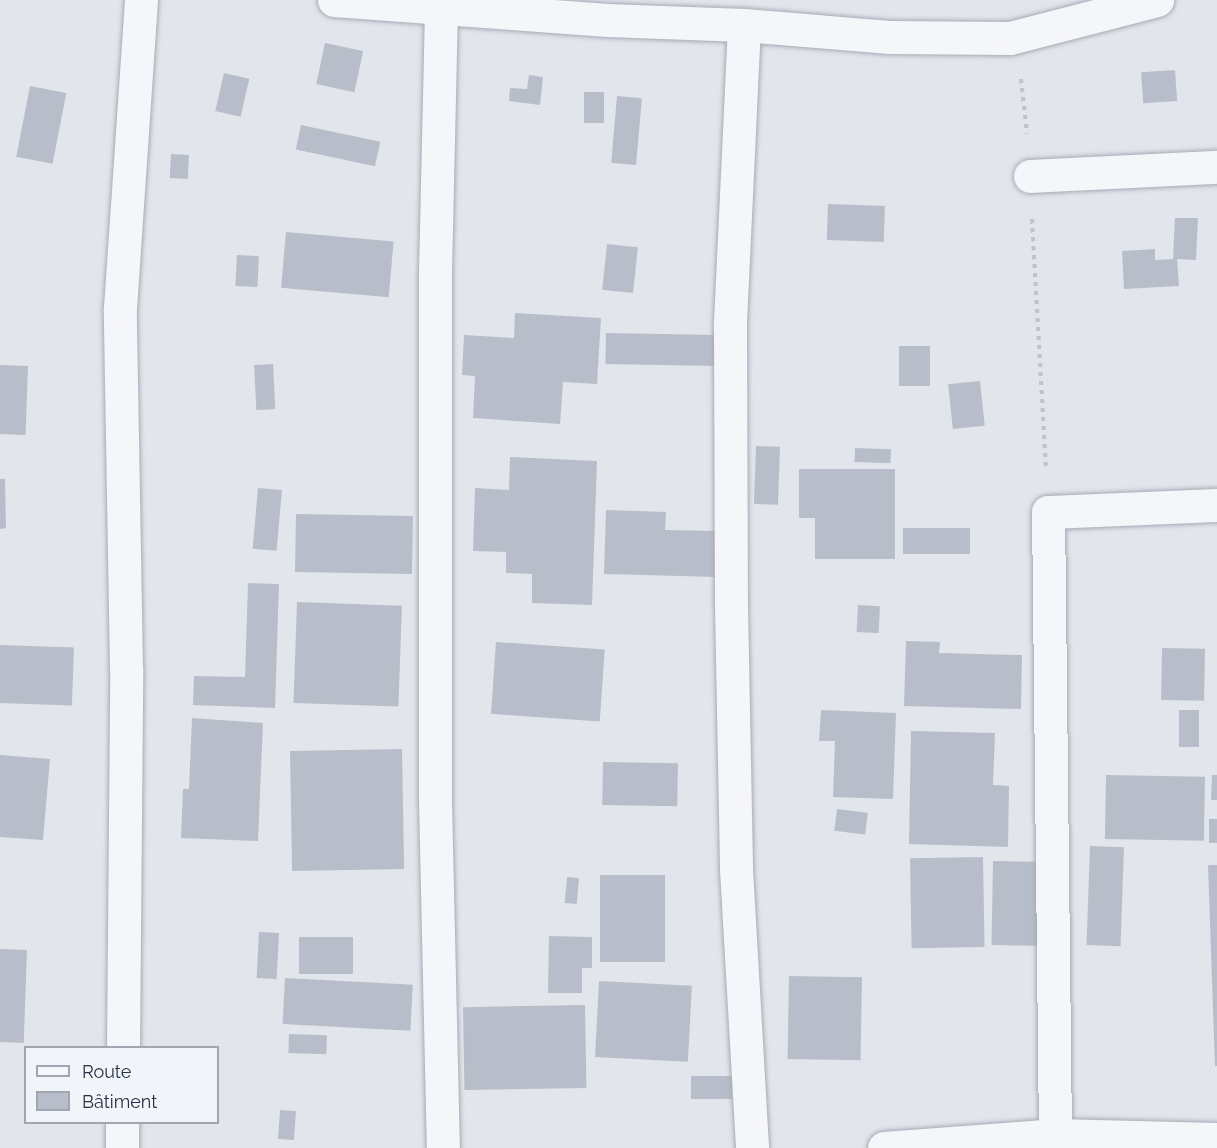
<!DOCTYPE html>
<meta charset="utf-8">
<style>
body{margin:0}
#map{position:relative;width:1217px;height:1148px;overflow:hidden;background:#e2e5eb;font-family:Raleway,sans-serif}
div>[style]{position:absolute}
.building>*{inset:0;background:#b8bec9;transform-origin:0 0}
.path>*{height:4px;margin-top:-2px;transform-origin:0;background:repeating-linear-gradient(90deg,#c0c3ca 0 4.5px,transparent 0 9px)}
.roads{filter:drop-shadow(0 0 2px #a7abb6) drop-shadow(0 0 2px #a7abb6)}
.minor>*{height:33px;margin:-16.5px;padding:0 16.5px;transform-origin:16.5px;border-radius:16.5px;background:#f5f6f9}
span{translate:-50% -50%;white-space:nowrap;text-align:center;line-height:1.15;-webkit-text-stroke:4.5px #f1f4f8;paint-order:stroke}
.legend{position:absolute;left:24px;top:1046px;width:195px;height:78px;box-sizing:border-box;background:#f1f4f8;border:2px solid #a1a6b0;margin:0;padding:8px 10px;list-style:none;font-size:18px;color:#293144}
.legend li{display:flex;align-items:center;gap:12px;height:30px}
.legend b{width:30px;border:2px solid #a1a6b0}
</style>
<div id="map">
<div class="building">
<i style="left:325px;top:43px;width:39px;height:42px;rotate:12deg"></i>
<i style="left:1175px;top:70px;width:31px;height:34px;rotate:86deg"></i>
<i style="left:224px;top:73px;width:26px;height:39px;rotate:13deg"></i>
<i style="clip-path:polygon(529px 75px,543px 77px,540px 105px,509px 101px,510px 88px,527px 89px)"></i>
<i style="left:30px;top:86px;width:37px;height:72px;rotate:11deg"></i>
<i style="left:584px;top:92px;width:20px;height:31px"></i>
<i style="left:617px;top:96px;width:25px;height:67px;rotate:5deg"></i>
<i style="left:301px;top:125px;width:81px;height:25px;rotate:12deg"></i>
<i style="left:171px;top:154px;width:18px;height:24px;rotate:3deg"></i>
<i style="left:828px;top:204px;width:57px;height:36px;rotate:2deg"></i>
<i style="clip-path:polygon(1175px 218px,1198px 218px,1196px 260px,1177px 259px,1179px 286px,1124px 289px,1122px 251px,1155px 249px,1155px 260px,1173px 259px)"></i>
<i style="left:286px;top:232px;width:108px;height:56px;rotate:5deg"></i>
<i style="left:607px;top:244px;width:31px;height:46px;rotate:6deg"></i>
<i style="left:237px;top:255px;width:22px;height:31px;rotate:3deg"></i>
<i style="clip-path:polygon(515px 313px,601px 318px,597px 384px,563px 382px,560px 424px,473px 418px,475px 376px,462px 375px,464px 335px,514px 338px)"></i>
<i style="left:606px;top:333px;width:112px;height:31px;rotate:1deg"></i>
<i style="left:899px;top:346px;width:31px;height:40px"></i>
<i style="left:273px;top:364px;width:45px;height:19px;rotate:87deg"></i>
<i style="left:0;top:365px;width:28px;height:69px;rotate:2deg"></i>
<i style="left:980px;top:381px;width:45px;height:32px;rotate:84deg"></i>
<i style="left:756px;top:446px;width:24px;height:58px;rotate:2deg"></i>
<i style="left:855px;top:448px;width:36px;height:14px;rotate:2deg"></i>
<i style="clip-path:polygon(510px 457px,597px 461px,592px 605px,532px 603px,532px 574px,506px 573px,506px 552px,473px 551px,475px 488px,509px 490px)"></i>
<i style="clip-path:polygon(799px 469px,895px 469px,895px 559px,815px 559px,815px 518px,799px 518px)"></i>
<i style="clip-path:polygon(0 479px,5px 479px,6px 528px,0 529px)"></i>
<i style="left:258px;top:488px;width:24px;height:61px;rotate:5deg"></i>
<i style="clip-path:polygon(606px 510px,666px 512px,665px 530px,718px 531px,718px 577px,604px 574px)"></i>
<i style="left:296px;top:514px;width:117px;height:58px;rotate:1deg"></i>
<i style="left:903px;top:528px;width:67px;height:26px"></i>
<i style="clip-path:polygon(248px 583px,279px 584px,275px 708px,193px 705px,194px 676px,245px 677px)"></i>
<i style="left:297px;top:602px;width:105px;height:101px;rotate:2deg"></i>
<i style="left:858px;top:605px;width:22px;height:27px;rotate:3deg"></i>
<i style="clip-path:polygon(906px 641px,940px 642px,939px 653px,1022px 655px,1021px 709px,904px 706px)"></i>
<i style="left:496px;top:642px;width:109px;height:72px;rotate:4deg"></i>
<i style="left:0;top:645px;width:74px;height:58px;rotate:2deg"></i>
<i style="left:1162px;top:648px;width:43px;height:52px;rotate:1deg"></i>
<i style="clip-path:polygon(821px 710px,896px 713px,893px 799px,833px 797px,835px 741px,819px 741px)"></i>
<i style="left:1179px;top:710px;width:20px;height:37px"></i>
<i style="clip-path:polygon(192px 718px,263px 723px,258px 841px,181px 838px,183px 789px,189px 789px)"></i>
<i style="clip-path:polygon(911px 731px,995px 733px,993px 785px,1009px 786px,1008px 847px,909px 844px)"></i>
<i style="left:402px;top:749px;width:120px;height:112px;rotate:89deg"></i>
<i style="clip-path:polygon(0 755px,50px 759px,43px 840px,0 837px)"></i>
<i style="left:603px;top:762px;width:75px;height:43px;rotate:1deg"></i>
<i style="left:1106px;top:775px;width:99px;height:64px;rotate:1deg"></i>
<i style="clip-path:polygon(1212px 775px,1217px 775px,1217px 800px,1211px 800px)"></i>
<i style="left:837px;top:809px;width:31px;height:22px;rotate:7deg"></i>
<i style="left:1209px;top:819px;width:8px;height:24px"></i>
<i style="left:1090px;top:846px;width:34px;height:99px;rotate:2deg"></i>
<i style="left:983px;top:857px;width:90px;height:73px;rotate:89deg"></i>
<i style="left:993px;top:861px;width:48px;height:84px;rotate:1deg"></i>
<i style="clip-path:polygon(1208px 865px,1217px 865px,1217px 1066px,1215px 1066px)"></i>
<i style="left:600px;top:875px;width:65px;height:87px"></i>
<i style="left:567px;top:877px;width:12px;height:26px;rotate:5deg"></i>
<i style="left:259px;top:932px;width:20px;height:46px;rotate:3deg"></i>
<i style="clip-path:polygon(549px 936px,592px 937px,592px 968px,582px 968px,582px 993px,548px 993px)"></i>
<i style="left:299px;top:937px;width:54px;height:37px"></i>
<i style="left:0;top:949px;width:27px;height:93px;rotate:2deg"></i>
<i style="left:789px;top:976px;width:73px;height:83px;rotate:1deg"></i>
<i style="left:285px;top:978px;width:128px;height:46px;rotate:3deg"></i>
<i style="left:599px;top:981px;width:93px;height:76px;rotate:3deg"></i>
<i style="left:585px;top:1005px;width:83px;height:122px;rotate:89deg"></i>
<i style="left:289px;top:1034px;width:38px;height:19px;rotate:2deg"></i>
<i style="left:691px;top:1076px;width:41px;height:23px"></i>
<i style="left:280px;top:1110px;width:16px;height:29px;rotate:4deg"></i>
</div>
<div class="path">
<i style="left:1021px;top:79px;width:55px;rotate:83.8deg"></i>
<i style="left:1032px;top:219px;width:251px;rotate:86.8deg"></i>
</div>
<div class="roads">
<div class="minor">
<i style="left:334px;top:0;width:274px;rotate:4.2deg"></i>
<i style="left:607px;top:20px;width:137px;rotate:2.1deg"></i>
<i style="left:744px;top:25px;width:146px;rotate:4.7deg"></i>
<i style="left:890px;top:37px;width:120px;rotate:0.5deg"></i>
<i style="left:1010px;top:38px;width:152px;rotate:-14.5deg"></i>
<i style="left:441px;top:8px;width:264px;rotate:91.3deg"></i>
<i style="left:435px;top:272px;width:529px;rotate:90deg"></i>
<i style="left:435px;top:801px;width:347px;rotate:88.7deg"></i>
<i style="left:744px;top:25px;width:302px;rotate:92.7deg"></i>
<i style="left:730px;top:327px;width:278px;rotate:89.8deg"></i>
<i style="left:731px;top:605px;width:264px;rotate:88.9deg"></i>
<i style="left:736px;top:869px;width:279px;rotate:86.7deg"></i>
<i style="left:1030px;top:176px;width:187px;rotate:-2.8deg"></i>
<i style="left:123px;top:1048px;width:380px;rotate:-89.5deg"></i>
<i style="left:126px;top:668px;width:360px;rotate:-91deg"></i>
<i style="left:120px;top:308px;width:309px;rotate:-86.1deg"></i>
<i style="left:1055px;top:1135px;width:623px;rotate:-90.64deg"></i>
<i style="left:1048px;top:512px;width:169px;rotate:-2.4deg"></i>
<i style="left:122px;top:1148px;width:26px;rotate:-90deg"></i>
<i style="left:884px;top:1148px;width:171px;rotate:-4.3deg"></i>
<i style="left:1055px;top:1135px;width:162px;rotate:1.4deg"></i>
</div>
</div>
<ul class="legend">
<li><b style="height:8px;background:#f5f6f9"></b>Route</li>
<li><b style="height:16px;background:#b8bec9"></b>Bâtiment</li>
</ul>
</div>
